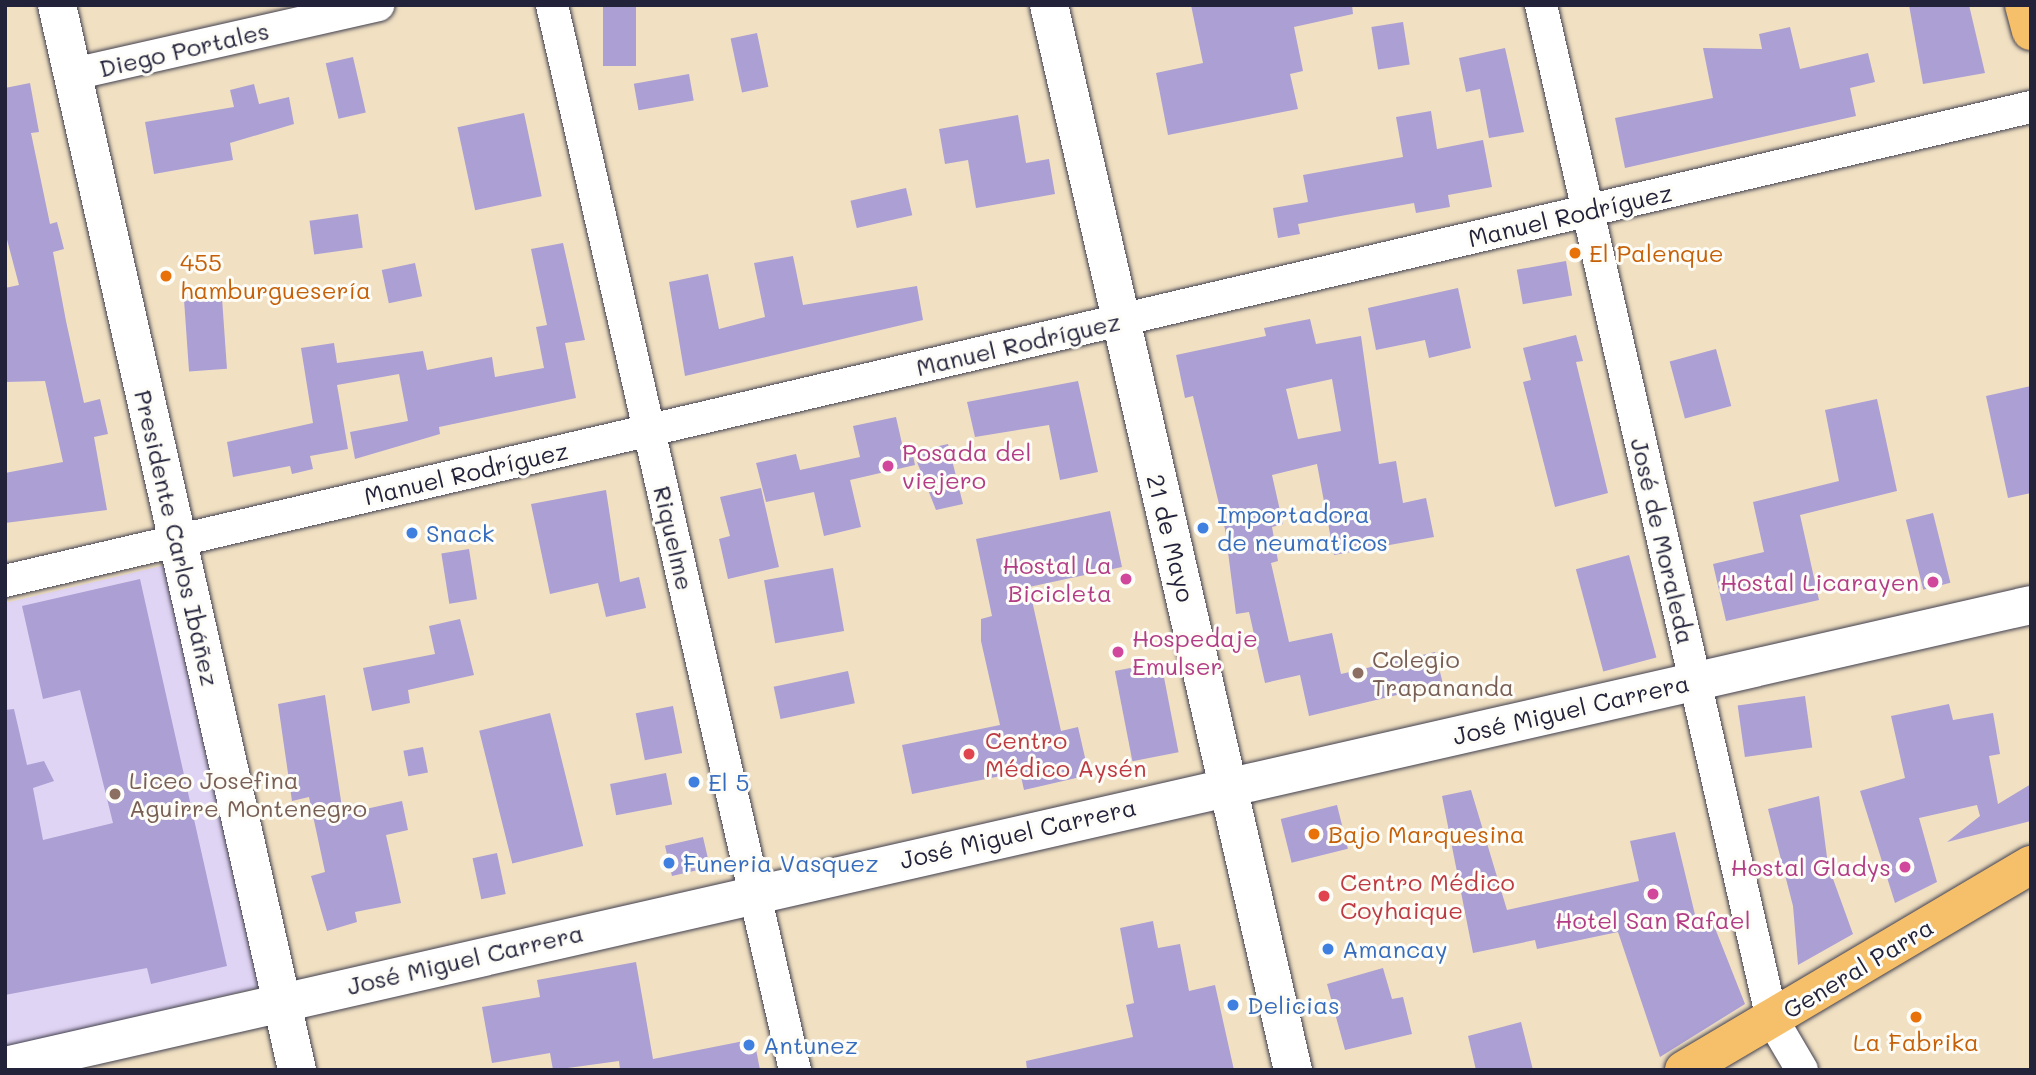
<!DOCTYPE html>
<meta charset="utf-8">
<style>
body{margin:0}
#map{position:relative;width:2036px;height:1075px;overflow:hidden;background:#f1e1c2;font-family:Mali,sans-serif}
div>[style]{position:absolute}
.built>*{inset:0;background:#e0d4f4}
.building>*{inset:0;background:#ab9fd4;transform-origin:0 0}
.roads{filter:drop-shadow(0 0 2px #413f4f) drop-shadow(0 0 2px #413f4f)}
.minor>*{height:32px;margin:-16px;padding:0 16px;transform-origin:16px;border-radius:16px;background:#fff}
.tertiary>*{height:38px;margin:-19px;padding:0 19px;transform-origin:19px;border-radius:19px;background:#fff}
.primary>*{height:38px;margin:-19px;padding:0 19px;transform-origin:19px;border-radius:19px;background:#f6c06b}
.dots>*{width:19px;height:19px;translate:-50% -50%;box-sizing:border-box;border:4px solid #fdfcf7;border-radius:50%}
span{translate:-50% -50%;white-space:nowrap;text-align:center;line-height:1.15;-webkit-text-stroke:6px #fdfcf7;paint-order:stroke}
.street-label{font-size:24px;color:#22223b}
.food-label{font-size:24px;color:#c56008}
.left{translate:0 -50%;text-align:left}
.hotel-label{font-size:24px;color:#b23c85}
.right{translate:-100% -50%;text-align:right}
.shop-label{font-size:24px;color:#366cbe}
.education-label{font-size:24px;color:#785e54}
.health-label{font-size:24px;color:#be3a42}
.frame{position:absolute;inset:0;border:7px solid #22223b;pointer-events:none}
</style>
<div id="map">
<div class="built">
<i style="clip-path:polygon(174px 563px,266px 986px,5px 1047px,5px 603px)"></i>
</div>
<div class="building">
<i style="left:603px;top:5px;width:33px;height:61px"></i>
<i style="clip-path:polygon(1191px 5px,1352px 5px,1353px 14px,1294px 27px,1303px 71px,1290px 74px,1298px 109px,1168px 135px,1156px 73px,1203px 63px)"></i>
<i style="clip-path:polygon(1909px 5px,1969px 5px,1985px 73px,1923px 84px)"></i>
<i style="left:1403px;top:22px;width:43px;height:32px;rotate:81deg"></i>
<i style="clip-path:polygon(1790px 27px,1800px 69px,1868px 53px,1875px 82px,1850px 88px,1856px 116px,1625px 168px,1615px 118px,1713px 98px,1703px 48px,1762px 49px,1759px 34px)"></i>
<i style="left:757px;top:33px;width:55px;height:27px;rotate:78deg"></i>
<i style="clip-path:polygon(1505px 48px,1524px 132px,1489px 138px,1480px 89px,1466px 92px,1459px 58px)"></i>
<i style="left:353px;top:57px;width:57px;height:28px;rotate:77deg"></i>
<i style="left:689px;top:74px;width:27px;height:56px;rotate:80deg"></i>
<i style="clip-path:polygon(30px 83px,39px 132px,31px 133px,50px 224px,57px 222px,64px 249px,53px 252px,66px 321px,84px 403px,100px 399px,108px 434px,94px 437px,107px 510px,5px 523px,5px 473px,63px 462px,45px 381px,5px 382px,5px 288px,19px 285px,5px 232px,5px 88px)"></i>
<i style="clip-path:polygon(254px 84px,259px 104px,289px 97px,294px 124px,230px 143px,233px 160px,154px 174px,145px 122px,234px 107px,230px 90px)"></i>
<i style="clip-path:polygon(1431px 111px,1437px 149px,1483px 140px,1492px 187px,1448px 195px,1450px 207px,1416px 213px,1414px 203px,1346px 215px,1298px 224px,1300px 234px,1278px 238px,1273px 208px,1308px 202px,1303px 175px,1403px 157px,1396px 117px)"></i>
<i style="left:524px;top:113px;width:85px;height:68px;rotate:78deg"></i>
<i style="clip-path:polygon(1018px 115px,1026px 163px,1049px 159px,1055px 194px,976px 208px,968px 160px,945px 164px,939px 129px)"></i>
<i style="left:906px;top:188px;width:28px;height:57px;rotate:77deg"></i>
<i style="left:358px;top:214px;width:34px;height:49px;rotate:82deg"></i>
<i style="clip-path:polygon(563px 243px,585px 340px,565px 343px,576px 398px,439px 427px,440px 434px,355px 459px,350px 432px,408px 421px,399px 374px,337px 385px,348px 449px,310px 456px,313px 469px,292px 474px,290px 466px,233px 477px,227px 442px,313px 423px,301px 348px,334px 343px,337px 363px,423px 351px,427px 370px,492px 357px,495px 377px,544px 368px,536px 327px,547px 325px,531px 249px)"></i>
<i style="clip-path:polygon(793px 256px,803px 305px,917px 286px,923px 320px,685px 376px,669px 282px,708px 274px,719px 329px,765px 317px,754px 263px)"></i>
<i style="left:1566px;top:261px;width:35px;height:50px;rotate:80deg"></i>
<i style="left:415px;top:263px;width:34px;height:34px;rotate:78deg"></i>
<i style="clip-path:polygon(1458px 288px,1471px 348px,1429px 358px,1425px 340px,1376px 350px,1368px 308px)"></i>
<i style="left:222px;top:298px;width:71px;height:38px;rotate:86deg"></i>
<i style="clip-path:polygon(evenodd,1310px 319px,1316px 344px,1361px 336px,1379px 464px,1396px 461px,1403px 503px,1426px 498px,1434px 537px,1334px 555px,1317px 464px,1272px 475px,1283px 524px,1272px 527px,1278px 561px,1271px 563px,1289px 642px,1332px 633px,1341px 674px,1435px 652px,1443px 684px,1309px 716px,1300px 675px,1265px 683px,1249px 612px,1236px 614px,1225px 529px,1193px 396px,1185px 398px,1176px 355px,1266px 336px,1264px 328px,1310px 319px,1332px 379px,1341px 431px,1298px 439px,1286px 389px,1332px 379px)"></i>
<i style="clip-path:polygon(1576px 335px,1583px 361px,1576px 362px,1608px 493px,1555px 507px,1523px 382px,1531px 380px,1523px 348px)"></i>
<i style="left:1716px;top:349px;width:59px;height:48px;rotate:75deg"></i>
<i style="clip-path:polygon(1078px 381px,1098px 472px,1060px 480px,1049px 425px,975px 437px,967px 402px)"></i>
<i style="clip-path:polygon(2031px 386px,2031px 493px,2008px 498px,1986px 396px)"></i>
<i style="clip-path:polygon(1877px 399px,1897px 491px,1800px 515px,1819px 600px,1726px 621px,1713px 564px,1764px 552px,1753px 502px,1839px 481px,1825px 410px)"></i>
<i style="clip-path:polygon(896px 417px,903px 448px,911px 446px,915px 465px,850px 480px,861px 527px,824px 536px,814px 492px,766px 502px,756px 463px,796px 454px,800px 470px,860px 457px,853px 426px)"></i>
<i style="clip-path:polygon(948px 444px,963px 504px,936px 510px,913px 452px)"></i>
<i style="clip-path:polygon(761px 488px,779px 567px,728px 579px,719px 539px,730px 536px,720px 497px)"></i>
<i style="clip-path:polygon(606px 490px,620px 582px,639px 577px,646px 608px,606px 617px,598px 583px,550px 594px,531px 504px)"></i>
<i style="clip-path:polygon(1110px 511px,1122px 567px,1029px 587px,1061px 731px,1078px 727px,1089px 775px,1024px 790px,1020px 772px,912px 794px,902px 745px,1000px 725px,981px 641px,981px 619px,992px 616px,976px 539px)"></i>
<i style="left:1933px;top:513px;width:72px;height:28px;rotate:76deg"></i>
<i style="left:469px;top:549px;width:51px;height:28px;rotate:81deg"></i>
<i style="left:1629px;top:555px;width:106px;height:55px;rotate:75deg"></i>
<i style="left:833px;top:568px;width:64px;height:70px;rotate:80deg"></i>
<i style="clip-path:polygon(140px 579px,227px 966px,151px 984px,147px 968px,5px 995px,5px 710px,14px 709px,27px 765px,44px 761px,54px 781px,33px 788px,43px 840px,113px 823px,80px 690px,43px 699px,22px 606px)"></i>
<i style="clip-path:polygon(460px 619px,474px 675px,408px 690px,410px 703px,372px 711px,363px 668px,435px 654px,429px 626px)"></i>
<i style="left:1161px;top:662px;width:92px;height:47px;rotate:79deg"></i>
<i style="left:848px;top:671px;width:33px;height:76px;rotate:78deg"></i>
<i style="clip-path:polygon(325px 695px,343px 814px,402px 801px,408px 830px,386px 835px,401px 903px,355px 912px,357px 922px,327px 931px,311px 876px,325px 872px,309px 797px,292px 801px,278px 704px)"></i>
<i style="left:1805px;top:696px;width:52px;height:68px;rotate:82deg"></i>
<i style="clip-path:polygon(1949px 704px,1953px 720px,1993px 713px,2000px 754px,1989px 756px,1998px 804px,2031px 784px,2031px 821px,1947px 842px,1980px 816px,1977px 805px,1919px 818px,1937px 882px,1895px 903px,1860px 791px,1905px 778px,1891px 716px)"></i>
<i style="left:673px;top:706px;width:48px;height:38px;rotate:79deg"></i>
<i style="left:550px;top:713px;width:137px;height:73px;rotate:76deg"></i>
<i style="left:423px;top:747px;width:26px;height:20px;rotate:79deg"></i>
<i style="left:666px;top:773px;width:32px;height:57px;rotate:79deg"></i>
<i style="clip-path:polygon(1471px 790px,1507px 910px,1639px 881px,1630px 841px,1675px 832px,1698px 927px,1713px 923px,1745px 1004px,1660px 1057px,1618px 932px,1537px 949px,1535px 940px,1473px 953px,1442px 796px)"></i>
<i style="clip-path:polygon(1819px 796px,1828px 865px,1853px 934px,1798px 965px,1793px 906px,1768px 809px)"></i>
<i style="left:1337px;top:805px;width:45px;height:58px;rotate:76deg"></i>
<i style="left:703px;top:837px;width:31px;height:39px;rotate:77deg"></i>
<i style="left:497px;top:853px;width:42px;height:25px;rotate:78deg"></i>
<i style="clip-path:polygon(1153px 921px,1158px 948px,1180px 944px,1189px 991px,1215px 985px,1234px 1070px,1027px 1070px,1026px 1061px,1133px 1037px,1126px 1005px,1134px 1003px,1120px 928px)"></i>
<i style="clip-path:polygon(636px 962px,653px 1059px,754px 1039px,760px 1070px,620px 1070px,619px 1061px,553px 1070px,550px 1053px,492px 1063px,482px 1007px,540px 997px,537px 980px)"></i>
<i style="clip-path:polygon(1383px 968px,1392px 999px,1403px 997px,1412px 1034px,1345px 1050px,1327px 984px)"></i>
<i style="clip-path:polygon(1521px 1022px,1533px 1070px,1476px 1070px,1468px 1036px)"></i>
</div>
<div class="roads">
<div class="minor">
<i style="left:552px;top:5px;width:1092px;rotate:77.15deg"></i>
<i style="left:1541px;top:5px;width:1040px;rotate:77.17deg"></i>
<i style="left:1772px;top:1019px;width:59px;rotate:59.5deg"></i>
<i style="left:73px;top:74px;width:313px;rotate:-12.7deg"></i>
<i style="left:5px;top:581px;width:2081px;rotate:-13.17deg"></i>
</div>
<div class="tertiary">
<i style="left:57px;top:5px;width:1092px;rotate:77.3deg"></i>
<i style="left:1049px;top:5px;width:1093px;rotate:77.1deg"></i>
<i style="left:5px;top:1066px;width:2078px;rotate:-12.82deg"></i>
</div>
<div class="primary">
<i style="left:2024px;top:5px;width:27px;rotate:75deg"></i>
<i style="left:1684px;top:1070px;width:403px;rotate:-30.6deg"></i>
</div>
</div>
<div class="dots">
<i style="left:1575px;top:253px;background:#e8710a"></i>
<i style="left:166px;top:276px;background:#e8710a"></i>
<i style="left:888px;top:466px;background:#d1479c"></i>
<i style="left:1203px;top:528px;background:#3f7fe0"></i>
<i style="left:412px;top:533px;background:#3f7fe0"></i>
<i style="left:1126px;top:579px;background:#d1479c"></i>
<i style="left:1933px;top:582px;background:#d1479c"></i>
<i style="left:1118px;top:652px;background:#d1479c"></i>
<i style="left:1358px;top:673px;background:#8d6e63"></i>
<i style="left:969px;top:754px;background:#e0444e"></i>
<i style="left:694px;top:782px;background:#3f7fe0"></i>
<i style="left:115px;top:794px;background:#8d6e63"></i>
<i style="left:1314px;top:834px;background:#e8710a"></i>
<i style="left:669px;top:863px;background:#3f7fe0"></i>
<i style="left:1905px;top:867px;background:#d1479c"></i>
<i style="left:1653px;top:894px;background:#d1479c"></i>
<i style="left:1324px;top:896px;background:#e0444e"></i>
<i style="left:1328px;top:949px;background:#3f7fe0"></i>
<i style="left:1233px;top:1005px;background:#3f7fe0"></i>
<i style="left:1916px;top:1017px;background:#e8710a"></i>
<i style="left:749px;top:1045px;background:#3f7fe0"></i>
</div>
<div class="street-label">
<span style="left:184px;top:49px;rotate:-13deg">Diego Portales</span>
<span style="left:1570px;top:215px;rotate:-13deg">Manuel Rodríguez</span>
<span style="left:1018px;top:344px;rotate:-13deg">Manuel Rodríguez</span>
<span style="left:466px;top:473px;rotate:-13deg">Manuel Rodríguez</span>
<span style="left:177px;top:538px;rotate:77deg">Presidente Carlos Ibáñez</span>
<span style="left:674px;top:538px;rotate:77deg">Riquelme</span>
<span style="left:1171px;top:538px;rotate:76deg">21 de Mayo</span>
<span style="left:1663px;top:541px;rotate:77deg">José de Moraleda</span>
<span style="left:1571px;top:709px;rotate:-13deg">José Miguel Carrera</span>
<span style="left:1018px;top:833px;rotate:-13deg">José Miguel Carrera</span>
<span style="left:465px;top:959px;rotate:-13deg">José Miguel Carrera</span>
<span style="left:1858px;top:968px;rotate:-31deg">General Parra</span>
</div>
<div class="food-label">
<span class="left" style="left:1589px;top:253px">El Palenque</span>
<span class="left" style="left:180px;top:276px">455<br>hamburguesería</span>
<span class="left" style="left:1328px;top:834px">Bajo Marquesina</span>
<span style="left:1916px;top:1042px">La Fabrika</span>
</div>
<div class="hotel-label">
<span class="left" style="left:902px;top:466px">Posada del<br>viejero</span>
<span class="right" style="left:1112px;top:579px">Hostal La<br>Bicicleta</span>
<span class="right" style="left:1919px;top:582px">Hostal Licarayen</span>
<span class="left" style="left:1132px;top:652px">Hospedaje<br>Emulser</span>
<span class="right" style="left:1891px;top:867px">Hostal Gladys</span>
<span style="left:1653px;top:920px">Hotel San Rafael</span>
</div>
<div class="shop-label">
<span class="left" style="left:1217px;top:528px">Importadora<br>de neumaticos</span>
<span class="left" style="left:426px;top:533px">Snack</span>
<span class="left" style="left:708px;top:782px">El 5</span>
<span class="left" style="left:683px;top:863px">Funeria Vasquez</span>
<span class="left" style="left:1342px;top:949px">Amancay</span>
<span class="left" style="left:1247px;top:1005px">Delicias</span>
<span class="left" style="left:763px;top:1045px">Antunez</span>
</div>
<div class="education-label">
<span class="left" style="left:1372px;top:673px">Colegio<br>Trapananda</span>
<span class="left" style="left:129px;top:794px">Liceo Josefina<br>Aguirre Montenegro</span>
</div>
<div class="health-label">
<span class="left" style="left:985px;top:754px">Centro<br>Médico Aysén</span>
<span class="left" style="left:1340px;top:896px">Centro Médico<br>Coyhaique</span>
</div>
<div class="frame"></div>
</div>
